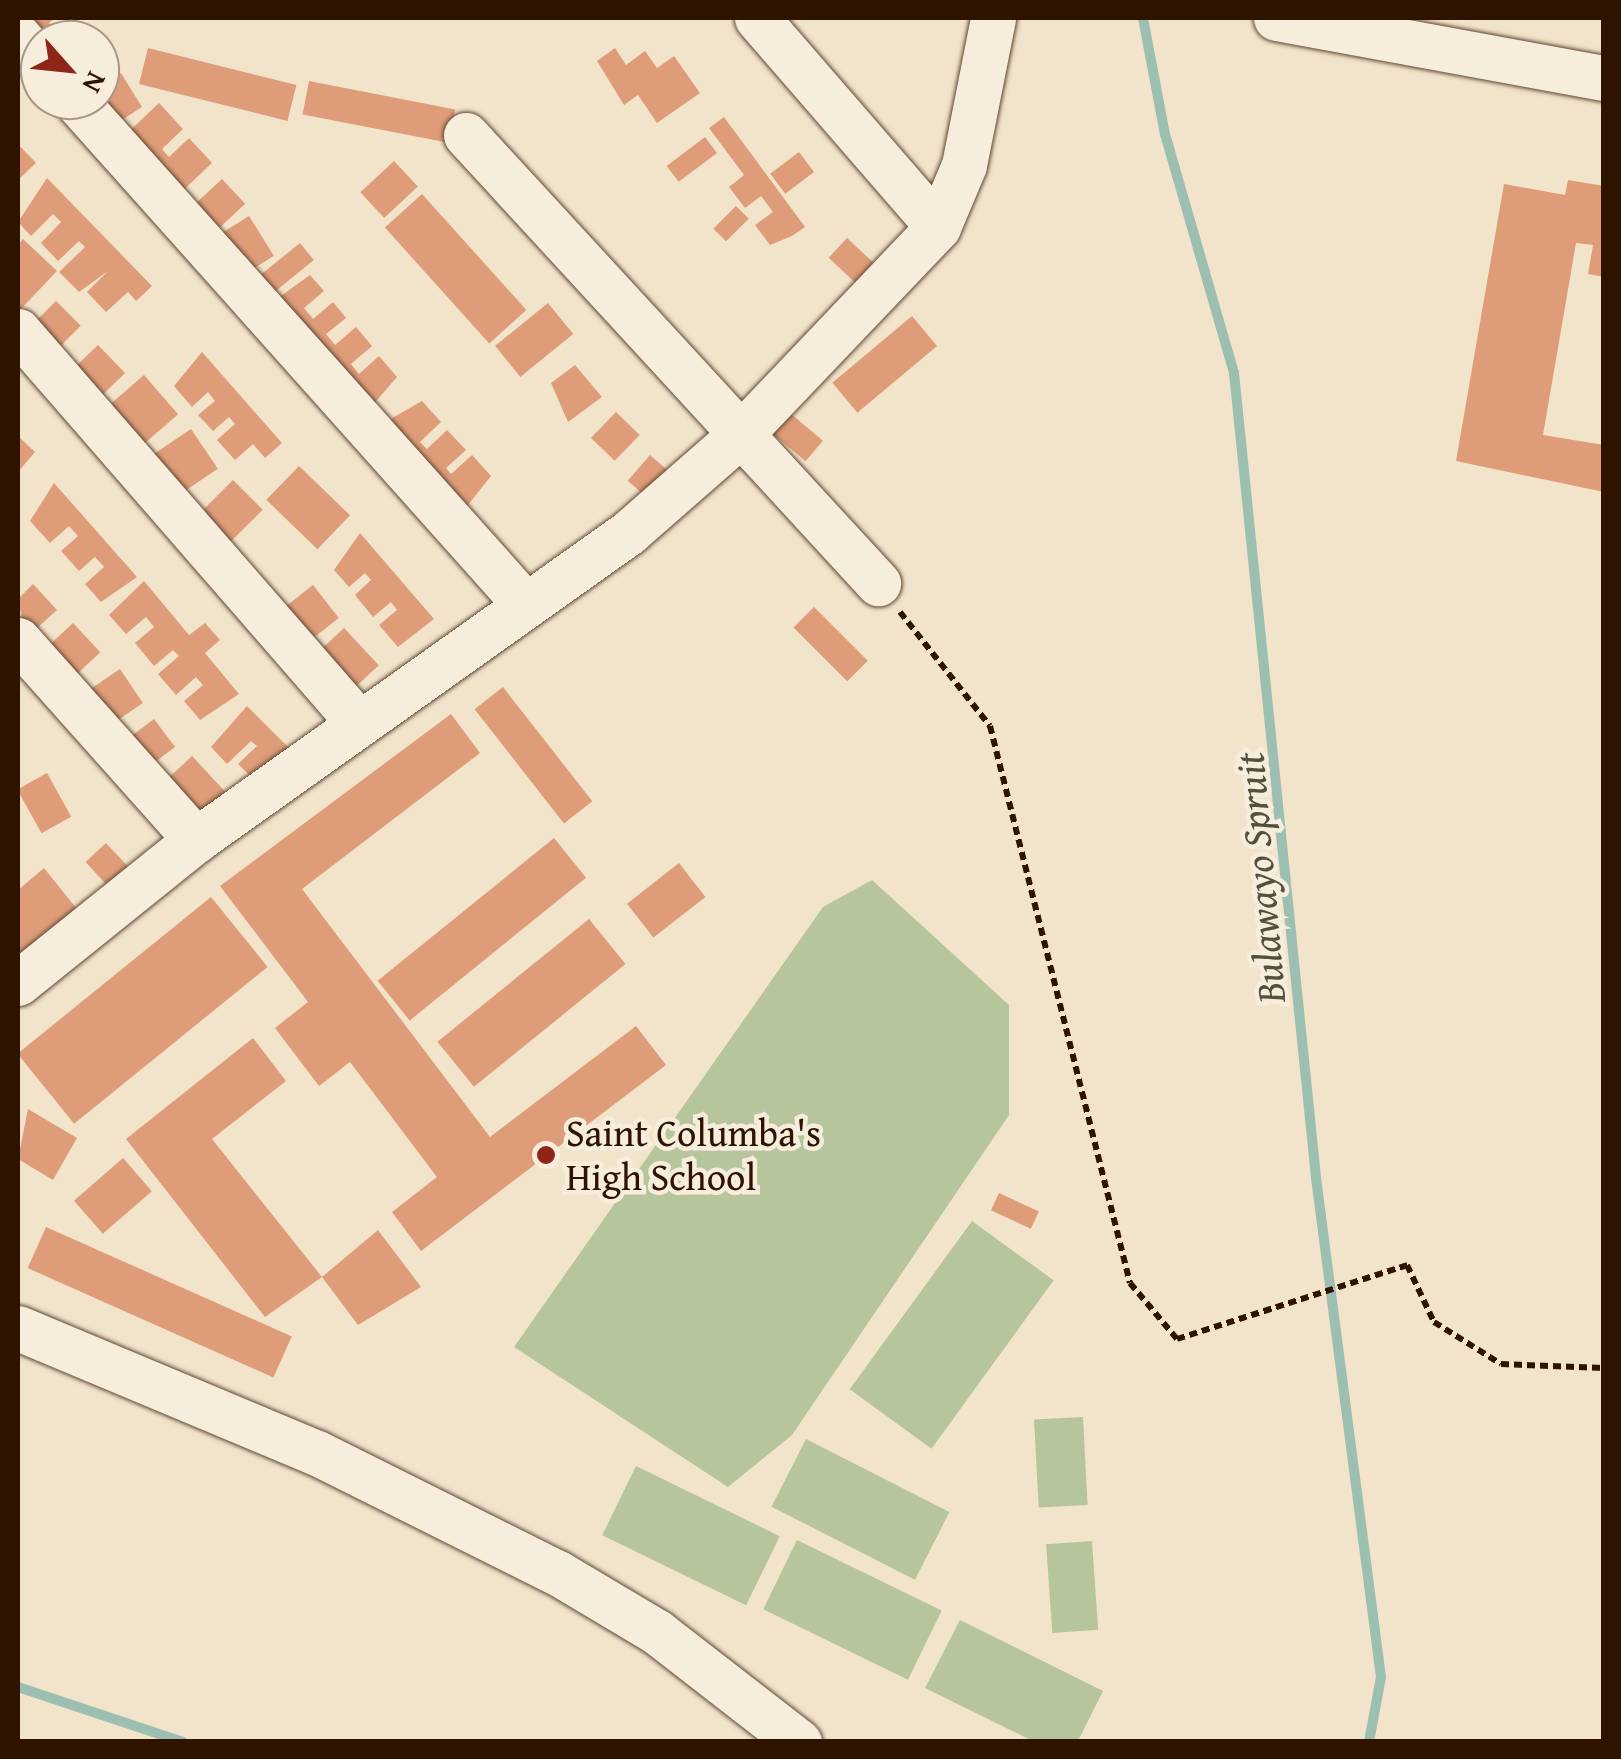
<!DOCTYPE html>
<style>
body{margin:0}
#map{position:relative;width:1621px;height:1759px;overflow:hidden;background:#f2e4cb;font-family:"Gentium Book Plus",serif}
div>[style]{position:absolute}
.green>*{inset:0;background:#b6c59b;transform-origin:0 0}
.stream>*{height:10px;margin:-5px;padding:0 5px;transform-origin:5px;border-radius:5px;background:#9cbfb2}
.building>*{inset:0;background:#df9c79;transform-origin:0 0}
.path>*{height:6px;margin-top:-3px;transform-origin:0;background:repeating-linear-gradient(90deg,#2e1300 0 8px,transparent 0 13px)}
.roads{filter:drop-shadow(0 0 2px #5f4733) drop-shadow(0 0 2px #5f4733)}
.minor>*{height:45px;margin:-22.5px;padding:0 22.5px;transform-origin:22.5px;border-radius:22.5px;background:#f7eddd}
.dots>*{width:28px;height:28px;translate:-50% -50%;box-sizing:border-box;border:5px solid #f7eddd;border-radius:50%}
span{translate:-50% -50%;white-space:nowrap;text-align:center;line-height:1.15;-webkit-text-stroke:9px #f7eddd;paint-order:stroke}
.poi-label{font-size:38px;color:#2e1300}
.left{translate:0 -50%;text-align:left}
.water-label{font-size:40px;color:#544f3e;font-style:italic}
.frame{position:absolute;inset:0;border:20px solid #2e1300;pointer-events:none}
.north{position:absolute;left:20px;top:20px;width:100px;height:100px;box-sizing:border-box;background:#f7eddd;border:2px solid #a79685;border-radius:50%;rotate:117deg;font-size:28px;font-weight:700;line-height:40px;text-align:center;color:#2e1300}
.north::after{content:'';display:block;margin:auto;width:35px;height:45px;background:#8f2418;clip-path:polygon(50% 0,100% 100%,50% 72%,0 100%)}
</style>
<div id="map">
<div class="green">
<i style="clip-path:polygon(872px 880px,1009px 1005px,1009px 1115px,792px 1435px,728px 1487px,514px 1347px,823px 907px)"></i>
<i style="left:972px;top:1221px;width:101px;height:208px;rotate:36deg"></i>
<i style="left:1083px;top:1417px;width:88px;height:49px;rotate:87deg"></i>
<i style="left:806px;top:1439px;width:161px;height:76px;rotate:27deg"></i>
<i style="left:636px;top:1466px;width:160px;height:77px;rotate:26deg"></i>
<i style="left:797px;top:1540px;width:161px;height:77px;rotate:26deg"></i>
<i style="left:1092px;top:1541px;width:89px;height:46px;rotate:86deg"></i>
<i style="clip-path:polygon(960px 1620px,1103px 1691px,1078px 1741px,1033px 1741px,925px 1688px)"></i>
</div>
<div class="stream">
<i style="left:1143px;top:18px;width:118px;rotate:79.3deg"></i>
<i style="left:1165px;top:134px;width:249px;rotate:73.9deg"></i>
<i style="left:1234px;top:373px;width:809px;rotate:84.18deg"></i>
<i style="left:1316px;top:1178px;width:503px;rotate:82.58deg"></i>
<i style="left:1381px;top:1677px;width:66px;rotate:100.5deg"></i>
<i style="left:18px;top:1687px;width:174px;rotate:18.4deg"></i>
</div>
<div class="building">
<i style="clip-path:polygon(18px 18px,55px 18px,49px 23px,63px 37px,40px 40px)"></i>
<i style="left:148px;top:48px;width:153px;height:37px;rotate:14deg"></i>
<i style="clip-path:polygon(615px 48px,626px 65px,645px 51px,657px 68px,674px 56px,700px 93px,657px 123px,638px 95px,624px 105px,597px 61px)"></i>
<i style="clip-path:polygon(121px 73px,142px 107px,106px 130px,100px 86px)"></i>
<i style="left:309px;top:81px;width:149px;height:34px;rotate:11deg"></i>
<i style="clip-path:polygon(159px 103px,183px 129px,162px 149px,169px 157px,189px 138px,212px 163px,176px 197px,122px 138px)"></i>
<i style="clip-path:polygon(724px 117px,805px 227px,792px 236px,770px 245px,755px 225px,773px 212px,761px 196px,745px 208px,729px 187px,744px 175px,709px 128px)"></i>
<i style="left:705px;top:137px;width:20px;height:48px;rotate:53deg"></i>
<i style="clip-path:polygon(18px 144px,36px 163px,18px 180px)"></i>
<i style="left:799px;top:152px;width:25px;height:36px;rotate:53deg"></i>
<i style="left:394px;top:161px;width:35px;height:46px;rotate:47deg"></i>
<i style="clip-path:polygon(47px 178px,152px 286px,136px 301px,128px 292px,106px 312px,87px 292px,108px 271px,79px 292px,59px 272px,85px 247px,79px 241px,58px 261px,41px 243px,61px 222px,53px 214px,31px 236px,18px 222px)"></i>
<i style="left:222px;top:179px;width:34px;height:35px;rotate:47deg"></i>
<i style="clip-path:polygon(1568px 180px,1604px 186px,1604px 277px,1588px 274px,1593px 245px,1576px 243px,1543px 435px,1604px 445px,1604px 492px,1456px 461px,1504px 184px,1565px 195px)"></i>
<i style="left:422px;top:194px;width:156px;height:50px;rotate:48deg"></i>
<i style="left:736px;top:206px;width:18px;height:32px;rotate:45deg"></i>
<i style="left:249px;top:216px;width:47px;height:39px;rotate:58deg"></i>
<i style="left:847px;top:238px;width:38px;height:27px;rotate:43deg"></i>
<i style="clip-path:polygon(23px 239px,57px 271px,18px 312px,18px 245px)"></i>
<i style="left:300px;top:243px;width:22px;height:53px;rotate:51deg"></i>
<i style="clip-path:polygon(310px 275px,324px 291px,304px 308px,313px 319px,333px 302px,346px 318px,326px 334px,335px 345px,356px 327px,372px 346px,351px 364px,359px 374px,379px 356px,397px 377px,364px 415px,271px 303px)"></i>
<i style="left:56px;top:301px;width:35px;height:43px;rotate:45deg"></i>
<i style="left:548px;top:303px;width:40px;height:68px;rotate:51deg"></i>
<i style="left:912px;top:316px;width:39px;height:104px;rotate:50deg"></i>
<i style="left:98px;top:345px;width:39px;height:43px;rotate:46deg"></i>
<i style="clip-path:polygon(202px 352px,282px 443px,265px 458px,253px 444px,235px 460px,217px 440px,235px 424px,229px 417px,213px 431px,198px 415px,215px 401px,208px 392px,192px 407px,174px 386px)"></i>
<i style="clip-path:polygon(575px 365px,602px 397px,568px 422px,551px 383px)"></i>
<i style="left:144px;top:375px;width:52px;height:55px;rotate:49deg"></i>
<i style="clip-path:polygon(422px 401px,441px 422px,420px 442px,427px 449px,447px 430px,466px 450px,446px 468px,451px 474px,472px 455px,491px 476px,460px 515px,378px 426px)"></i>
<i style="left:616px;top:412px;width:33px;height:36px;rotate:44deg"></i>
<i style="left:790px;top:413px;width:43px;height:27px;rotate:40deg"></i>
<i style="left:191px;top:429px;width:48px;height:47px;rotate:56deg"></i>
<i style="clip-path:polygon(18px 436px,35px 452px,18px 472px)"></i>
<i style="left:650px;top:455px;width:35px;height:34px;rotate:41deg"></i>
<i style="left:299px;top:466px;width:71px;height:47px;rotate:44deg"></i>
<i style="left:233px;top:480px;width:42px;height:55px;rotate:45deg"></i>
<i style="clip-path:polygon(54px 483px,137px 577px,101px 602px,85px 584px,104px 567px,95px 557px,79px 571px,61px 551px,78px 536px,69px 526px,50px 543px,30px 521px)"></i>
<i style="clip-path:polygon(360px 533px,434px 619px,398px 647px,379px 625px,397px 610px,391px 602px,373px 617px,355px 595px,371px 580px,365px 573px,349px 587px,334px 570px)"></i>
<i style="clip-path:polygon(144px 581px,189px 635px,205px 623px,220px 640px,205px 653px,239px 694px,200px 720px,184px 701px,203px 685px,196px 677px,176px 695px,158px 674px,179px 656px,173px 650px,154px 666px,135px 643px,154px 627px,146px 617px,126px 634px,109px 615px)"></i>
<i style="clip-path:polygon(33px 584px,57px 610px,26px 638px,18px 599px)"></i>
<i style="left:313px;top:585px;width:42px;height:51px;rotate:52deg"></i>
<i style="left:814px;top:607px;width:76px;height:29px;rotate:45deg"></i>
<i style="left:73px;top:623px;width:40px;height:47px;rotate:47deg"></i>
<i style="left:344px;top:628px;width:51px;height:50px;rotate:47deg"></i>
<i style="left:120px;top:669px;width:41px;height:45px;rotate:56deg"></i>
<i style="left:503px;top:687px;width:145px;height:36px;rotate:52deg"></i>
<i style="clip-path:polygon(247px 706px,298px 757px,259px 785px,238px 764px,257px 746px,251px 741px,227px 764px,211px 747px)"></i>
<i style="clip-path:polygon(451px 714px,480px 753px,302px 889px,490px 1137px,636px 1026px,666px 1065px,421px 1251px,392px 1212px,437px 1177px,350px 1062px,319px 1086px,275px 1028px,308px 1002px,220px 886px)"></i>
<i style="left:154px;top:719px;width:35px;height:37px;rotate:53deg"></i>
<i style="left:192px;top:756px;width:60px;height:45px;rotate:47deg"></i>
<i style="left:47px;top:773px;width:50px;height:34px;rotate:61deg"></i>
<i style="left:554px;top:838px;width:51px;height:227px;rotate:51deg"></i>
<i style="left:106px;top:843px;width:34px;height:28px;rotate:47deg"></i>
<i style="left:679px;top:863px;width:43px;height:66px;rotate:52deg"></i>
<i style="clip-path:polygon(44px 868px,85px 919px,18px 974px,18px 890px)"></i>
<i style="left:211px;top:897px;width:90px;height:249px;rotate:51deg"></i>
<i style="left:589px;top:919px;width:58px;height:195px;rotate:51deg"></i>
<i style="clip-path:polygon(253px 1038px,286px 1081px,212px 1139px,322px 1277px,265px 1317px,126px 1139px)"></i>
<i style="clip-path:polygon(28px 1109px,77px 1138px,53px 1180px,18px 1159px)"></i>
<i style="left:123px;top:1158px;width:44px;height:65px;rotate:49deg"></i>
<i style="left:999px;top:1193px;width:44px;height:19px;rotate:25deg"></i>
<i style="left:46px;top:1227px;width:269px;height:45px;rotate:24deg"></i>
<i style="clip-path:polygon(378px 1230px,421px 1287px,358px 1325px,322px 1277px)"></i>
</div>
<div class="path">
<i style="left:900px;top:612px;width:145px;rotate:51.7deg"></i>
<i style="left:990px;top:726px;width:574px;rotate:75.89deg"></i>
<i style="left:1130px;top:1283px;width:73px;rotate:50deg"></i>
<i style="left:1177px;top:1339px;width:242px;rotate:-17.8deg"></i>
<i style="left:1407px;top:1265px;width:63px;rotate:64.7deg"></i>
<i style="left:1434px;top:1322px;width:79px;rotate:32.1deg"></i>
<i style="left:1501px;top:1364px;width:103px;rotate:2.2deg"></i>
</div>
<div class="roads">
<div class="minor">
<i style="left:757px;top:18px;width:276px;rotate:49.1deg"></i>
<i style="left:1276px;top:18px;width:333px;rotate:10.4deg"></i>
<i style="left:18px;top:36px;width:33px;rotate:49deg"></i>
<i style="left:75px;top:100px;width:674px;rotate:48.25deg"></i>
<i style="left:466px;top:135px;width:609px;rotate:47.4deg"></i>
<i style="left:18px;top:331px;width:518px;rotate:48.99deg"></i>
<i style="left:18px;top:640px;width:268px;rotate:48.3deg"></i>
<i style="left:18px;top:983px;width:228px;rotate:-38.8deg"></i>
<i style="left:196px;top:840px;width:530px;rotate:-35.4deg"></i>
<i style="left:628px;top:533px;width:149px;rotate:-41.2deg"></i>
<i style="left:740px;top:435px;width:287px;rotate:-46.4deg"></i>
<i style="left:938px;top:227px;width:67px;rotate:-67.2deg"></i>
<i style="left:964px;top:165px;width:150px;rotate:-78.8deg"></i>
<i style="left:18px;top:1328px;width:324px;rotate:22.7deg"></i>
<i style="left:317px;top:1453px;width:269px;rotate:26.5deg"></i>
<i style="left:558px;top:1573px;width:115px;rotate:30.8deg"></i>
<i style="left:657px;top:1632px;width:180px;rotate:37.8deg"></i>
</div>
</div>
<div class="dots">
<i style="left:546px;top:1155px;background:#8f2418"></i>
</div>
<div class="poi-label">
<span class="left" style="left:566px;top:1155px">Saint Columba's<br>High School</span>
</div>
<div class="water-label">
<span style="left:1260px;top:878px;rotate:-95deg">Bulawayo Spruit</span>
</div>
<div class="frame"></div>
<div class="north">N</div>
</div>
